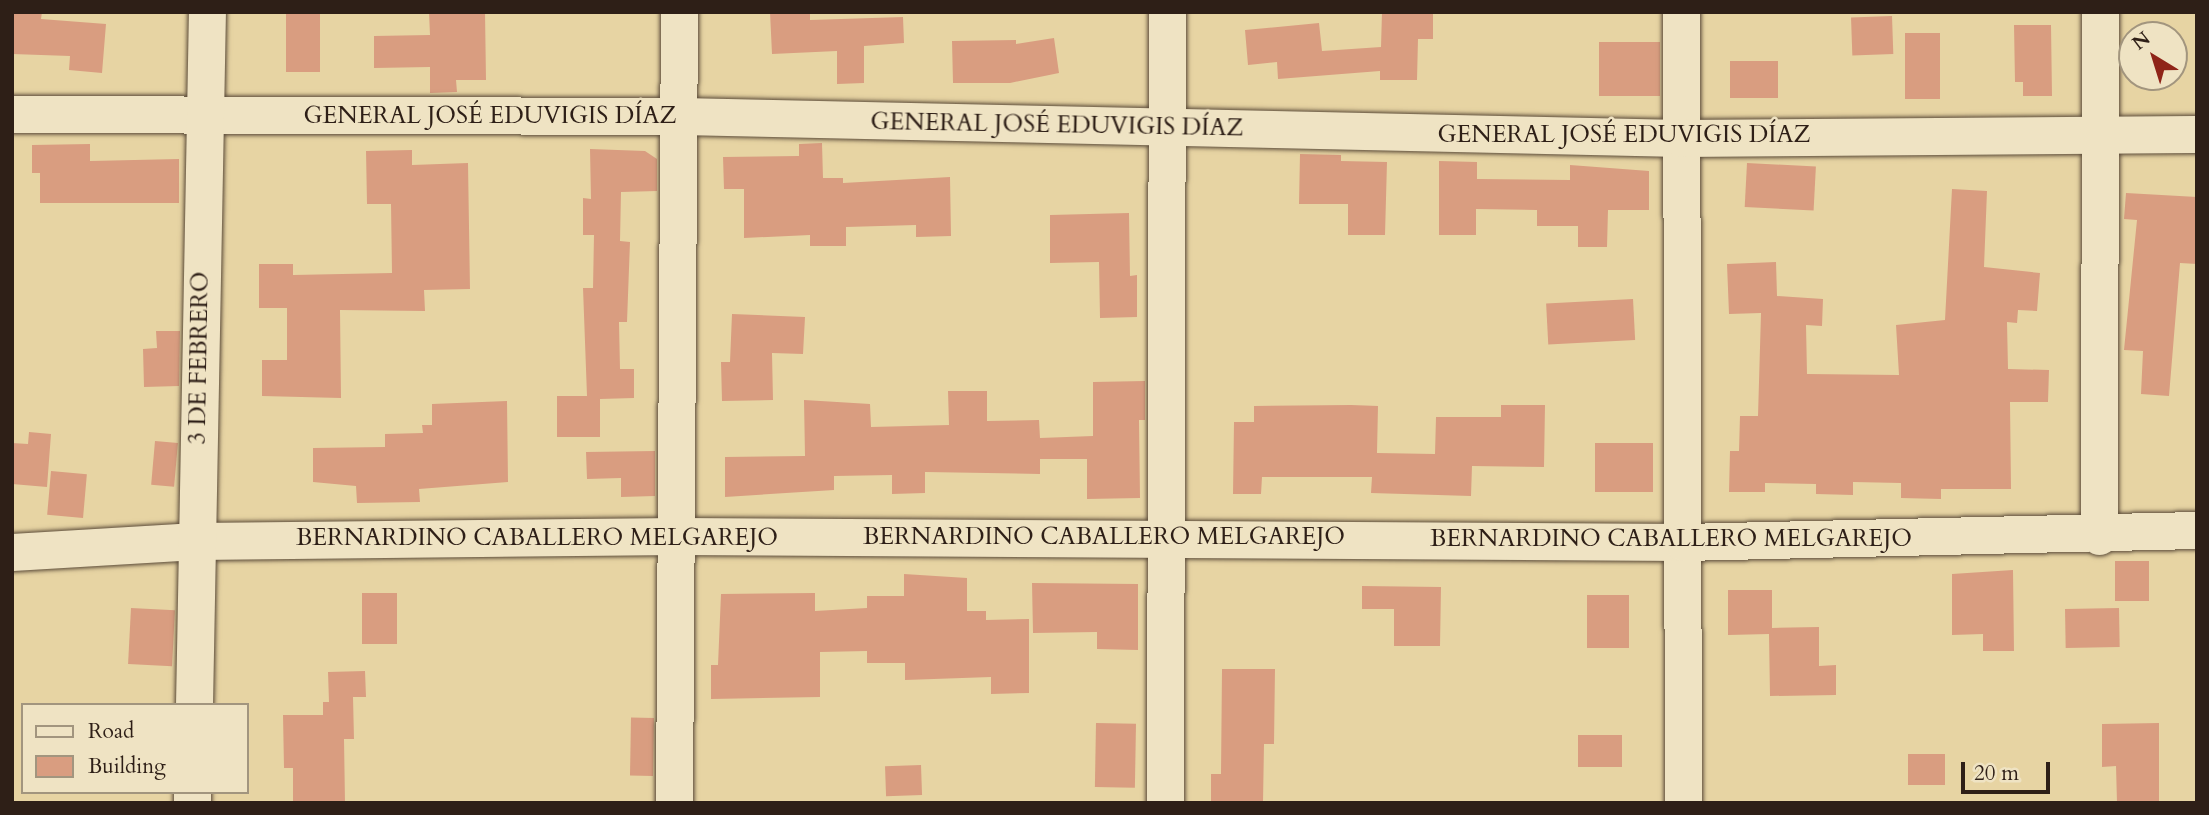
<!DOCTYPE html>
<meta charset="utf-8">
<style>
body{margin:0}
#map{position:relative;width:2209px;height:815px;overflow:hidden;background:#e7d4a3;font-family:Cardo,serif}
div>[style]{position:absolute}
.building>*{inset:0;background:#d99d80;transform-origin:0 0}
.roads{filter:drop-shadow(0 0 2px #5c4c3a) drop-shadow(0 0 2px #5c4c3a)}
.minor>*{height:37px;margin:-18.5px;padding:0 18.5px;transform-origin:18.5px;border-radius:18.5px;background:#efe3c3}
span{translate:-50% -50%;white-space:nowrap;text-align:center;line-height:1.15;-webkit-text-stroke:5px #efe3c3;paint-order:stroke}
.street-label{font-size:24px;color:#2e1f17}
.frame{position:absolute;inset:0;border:14px solid #2e1f17;pointer-events:none}
.legend{position:absolute;left:21px;top:703px;width:228px;height:91px;box-sizing:border-box;background:#efe3c3;border:2px solid #a2957e;margin:0;padding:9px 12px;list-style:none;font-size:21px;color:#2e1f17}
.legend li{display:flex;align-items:center;gap:14px;height:35px}
.legend b{width:35px;border:2px solid #a2957e}
.north{position:absolute;left:2118px;top:21px;width:70px;height:70px;box-sizing:border-box;background:#efe3c3;border:2px solid #a2957e;border-radius:50%;rotate:322deg;font-size:19px;font-weight:700;line-height:28px;text-align:center;color:#2e1f17}
.north::after{content:'';display:block;margin:auto;width:24px;height:32px;background:#8f2418;clip-path:polygon(50% 0,100% 100%,50% 72%,0 100%)}
.scale{position:absolute;left:1961px;top:762px;width:89px;height:32px;box-sizing:border-box;border:4px solid #2e1f17;border-top:0;padding-left:9px;font-size:21px;line-height:24px;white-space:nowrap;color:#2e1f17;-webkit-text-stroke:5px #efe3c3;paint-order:stroke}
</style>
<div id="map">
<div class="building">
<i style="clip-path:polygon(12px 12px,42px 12px,41px 19px,106px 24px,102px 73px,69px 70px,70px 56px,12px 54px)"></i>
<i style="left:286px;top:12px;width:34px;height:60px"></i>
<i style="clip-path:polygon(429px 12px,485px 12px,486px 80px,456px 80px,457px 92px,430px 93px,430px 67px,374px 68px,374px 36px,430px 35px)"></i>
<i style="clip-path:polygon(770px 12px,810px 12px,810px 20px,903px 17px,904px 43px,864px 46px,864px 83px,837px 84px,837px 51px,772px 54px)"></i>
<i style="clip-path:polygon(1382px 12px,1433px 12px,1433px 39px,1418px 39px,1417px 80px,1380px 80px,1380px 71px,1278px 79px,1277px 62px,1248px 65px,1245px 30px,1319px 23px,1322px 51px,1381px 47px)"></i>
<i style="left:1892px;top:16px;width:38px;height:41px;rotate:88deg"></i>
<i style="clip-path:polygon(2014px 25px,2051px 25px,2052px 96px,2023px 96px,2023px 82px,2015px 82px)"></i>
<i style="left:1940px;top:33px;width:66px;height:35px;rotate:90deg"></i>
<i style="clip-path:polygon(1054px 38px,1059px 73px,1010px 83px,953px 83px,952px 41px,1016px 40px,1016px 44px)"></i>
<i style="left:1660px;top:42px;width:54px;height:61px;rotate:90deg"></i>
<i style="left:1778px;top:61px;width:37px;height:48px;rotate:90deg"></i>
<i style="clip-path:polygon(822px 143px,823px 178px,843px 178px,843px 183px,950px 177px,951px 236px,916px 237px,916px 225px,846px 227px,846px 246px,810px 246px,810px 235px,744px 238px,744px 189px,724px 189px,723px 157px,799px 156px,799px 144px)"></i>
<i style="clip-path:polygon(90px 144px,90px 161px,179px 159px,179px 203px,40px 203px,40px 173px,32px 173px,32px 145px)"></i>
<i style="clip-path:polygon(590px 149px,645px 151px,657px 159px,657px 191px,621px 192px,620px 241px,630px 242px,627px 322px,619px 322px,620px 369px,634px 369px,634px 398px,600px 399px,600px 437px,557px 437px,557px 396px,587px 396px,583px 288px,593px 288px,594px 235px,583px 235px,583px 198px,591px 199px)"></i>
<i style="clip-path:polygon(412px 150px,412px 165px,468px 163px,470px 289px,424px 290px,425px 311px,340px 310px,341px 398px,262px 396px,262px 360px,287px 360px,287px 308px,259px 308px,259px 264px,293px 264px,293px 275px,392px 273px,391px 204px,367px 204px,366px 151px)"></i>
<i style="clip-path:polygon(1300px 154px,1341px 155px,1341px 161px,1387px 162px,1385px 235px,1348px 235px,1348px 204px,1299px 204px)"></i>
<i style="clip-path:polygon(1439px 161px,1477px 162px,1477px 179px,1570px 180px,1570px 165px,1649px 171px,1649px 210px,1608px 210px,1607px 247px,1578px 247px,1578px 226px,1537px 226px,1537px 210px,1476px 209px,1476px 235px,1439px 235px)"></i>
<i style="left:1747px;top:163px;width:69px;height:44px;rotate:3deg"></i>
<i style="clip-path:polygon(1952px 189px,1987px 191px,1984px 267px,2040px 273px,2037px 311px,2018px 310px,2017px 323px,2007px 322px,2008px 369px,2049px 370px,2048px 402px,2010px 402px,2011px 489px,1941px 489px,1941px 499px,1901px 498px,1901px 483px,1853px 482px,1853px 495px,1816px 494px,1816px 484px,1765px 483px,1765px 492px,1729px 492px,1730px 451px,1739px 451px,1740px 416px,1758px 416px,1761px 313px,1729px 314px,1727px 264px,1776px 262px,1777px 296px,1823px 299px,1822px 326px,1806px 325px,1807px 374px,1899px 375px,1896px 325px,1945px 320px)"></i>
<i style="clip-path:polygon(2126px 193px,2197px 197px,2197px 264px,2180px 263px,2169px 396px,2141px 394px,2143px 351px,2124px 350px,2137px 220px,2124px 219px)"></i>
<i style="clip-path:polygon(1129px 213px,1130px 276px,1137px 275px,1137px 317px,1100px 318px,1099px 262px,1050px 263px,1050px 215px)"></i>
<i style="left:1633px;top:299px;width:41px;height:87px;rotate:87deg"></i>
<i style="clip-path:polygon(732px 314px,805px 317px,803px 354px,772px 353px,773px 400px,722px 401px,721px 362px,730px 362px)"></i>
<i style="clip-path:polygon(156px 331px,180px 331px,179px 386px,144px 387px,143px 349px,157px 348px)"></i>
<i style="clip-path:polygon(1145px 381px,1145px 420px,1139px 420px,1140px 498px,1087px 499px,1087px 459px,1040px 459px,1040px 474px,925px 472px,925px 493px,892px 494px,892px 475px,834px 476px,834px 490px,725px 497px,725px 457px,805px 456px,804px 400px,870px 404px,871px 427px,949px 425px,948px 391px,987px 391px,987px 421px,1039px 420px,1040px 438px,1093px 436px,1093px 382px)"></i>
<i style="clip-path:polygon(507px 401px,508px 482px,419px 489px,420px 502px,357px 503px,356px 486px,313px 482px,313px 448px,385px 447px,385px 434px,423px 433px,422px 425px,432px 425px,432px 404px)"></i>
<i style="clip-path:polygon(1351px 405px,1378px 406px,1377px 453px,1435px 454px,1436px 417px,1501px 417px,1501px 405px,1545px 405px,1544px 467px,1472px 466px,1471px 496px,1371px 493px,1372px 477px,1262px 477px,1261px 494px,1233px 494px,1234px 422px,1254px 422px,1254px 406px)"></i>
<i style="clip-path:polygon(29px 432px,51px 434px,47px 487px,12px 484px,12px 443px,28px 444px)"></i>
<i style="left:155px;top:441px;width:23px;height:44px;rotate:5deg"></i>
<i style="left:1595px;top:443px;width:58px;height:49px"></i>
<i style="clip-path:polygon(655px 451px,655px 496px,621px 497px,621px 478px,587px 479px,586px 452px)"></i>
<i style="left:51px;top:471px;width:36px;height:44px;rotate:5deg"></i>
<i style="left:2115px;top:561px;width:34px;height:40px"></i>
<i style="clip-path:polygon(2013px 570px,2014px 651px,1983px 651px,1983px 634px,1952px 635px,1952px 574px)"></i>
<i style="clip-path:polygon(904px 574px,967px 578px,967px 611px,986px 611px,986px 620px,1029px 619px,1029px 693px,991px 694px,991px 677px,905px 680px,905px 663px,867px 663px,867px 651px,820px 652px,820px 697px,711px 699px,711px 665px,718px 665px,721px 594px,815px 593px,815px 611px,867px 608px,867px 596px,904px 596px)"></i>
<i style="clip-path:polygon(1032px 583px,1138px 584px,1138px 650px,1097px 649px,1097px 632px,1033px 633px)"></i>
<i style="clip-path:polygon(1362px 586px,1441px 587px,1440px 646px,1394px 646px,1394px 609px,1362px 609px)"></i>
<i style="clip-path:polygon(1728px 590px,1772px 590px,1772px 628px,1819px 627px,1819px 666px,1836px 665px,1836px 695px,1770px 696px,1769px 634px,1728px 635px)"></i>
<i style="left:362px;top:593px;width:35px;height:51px"></i>
<i style="left:1587px;top:595px;width:42px;height:53px"></i>
<i style="left:131px;top:608px;width:44px;height:56px;rotate:3deg"></i>
<i style="left:2119px;top:608px;width:39px;height:54px;rotate:89deg"></i>
<i style="clip-path:polygon(1222px 669px,1275px 669px,1274px 744px,1264px 744px,1263px 803px,1211px 803px,1211px 774px,1221px 774px)"></i>
<i style="clip-path:polygon(365px 671px,366px 697px,353px 697px,354px 739px,344px 739px,345px 803px,293px 803px,293px 768px,284px 768px,283px 715px,323px 715px,323px 702px,329px 702px,328px 672px)"></i>
<i style="left:654px;top:718px;width:58px;height:23px;rotate:91deg"></i>
<i style="left:1096px;top:723px;width:40px;height:64px;rotate:1deg"></i>
<i style="clip-path:polygon(2159px 723px,2159px 803px,2117px 803px,2116px 766px,2102px 767px,2102px 724px)"></i>
<i style="left:1578px;top:735px;width:44px;height:32px"></i>
<i style="left:1945px;top:754px;width:31px;height:37px;rotate:90deg"></i>
<i style="left:921px;top:765px;width:30px;height:36px;rotate:88deg"></i>
</div>
<div class="roads">
<div class="minor">
<i style="left:1681px;top:12px;width:791px;rotate:89.86deg"></i>
<i style="left:12px;top:114px;width:669px;rotate:0.17deg"></i>
<i style="left:681px;top:116px;width:1000px;rotate:1.26deg"></i>
<i style="left:1681px;top:138px;width:516px;rotate:-0.44deg"></i>
<i style="left:2099px;top:536px;width:524px;rotate:-89.89deg"></i>
<i style="left:12px;top:552px;width:184px;rotate:-3.4deg"></i>
<i style="left:196px;top:541px;width:483px;rotate:-0.6deg"></i>
<i style="left:679px;top:536px;width:1004px;rotate:0.34deg"></i>
<i style="left:1683px;top:542px;width:514px;rotate:-1.34deg"></i>
<i style="left:194px;top:705px;width:693px;rotate:-88.93deg"></i>
<i style="left:192px;top:803px;width:11px;rotate:-90deg"></i>
<i style="left:674px;top:803px;width:791px;rotate:-89.64deg"></i>
<i style="left:1165px;top:803px;width:791px;rotate:-89.86deg"></i>
</div>
</div>
<div class="street-label">
<span style="left:490px;top:116px">GENERAL JOSÉ EDUVIGIS DÍAZ</span>
<span style="left:1057px;top:125px;rotate:1deg">GENERAL JOSÉ EDUVIGIS DÍAZ</span>
<span style="left:1624px;top:135px">GENERAL JOSÉ EDUVIGIS DÍAZ</span>
<span style="left:199px;top:358px;rotate:-89deg">3 DE FEBRERO</span>
<span style="left:1104px;top:537px">BERNARDINO CABALLERO MELGAREJO</span>
<span style="left:537px;top:538px">BERNARDINO CABALLERO MELGAREJO</span>
<span style="left:1671px;top:539px">BERNARDINO CABALLERO MELGAREJO</span>
</div>
<div class="frame"></div>
<ul class="legend">
<li><b style="height:9px;background:#efe3c3"></b>Road</li>
<li><b style="height:19px;background:#d99d80"></b>Building</li>
</ul>
<div class="north">N</div>
<div class="scale">20 m</div>
</div>
